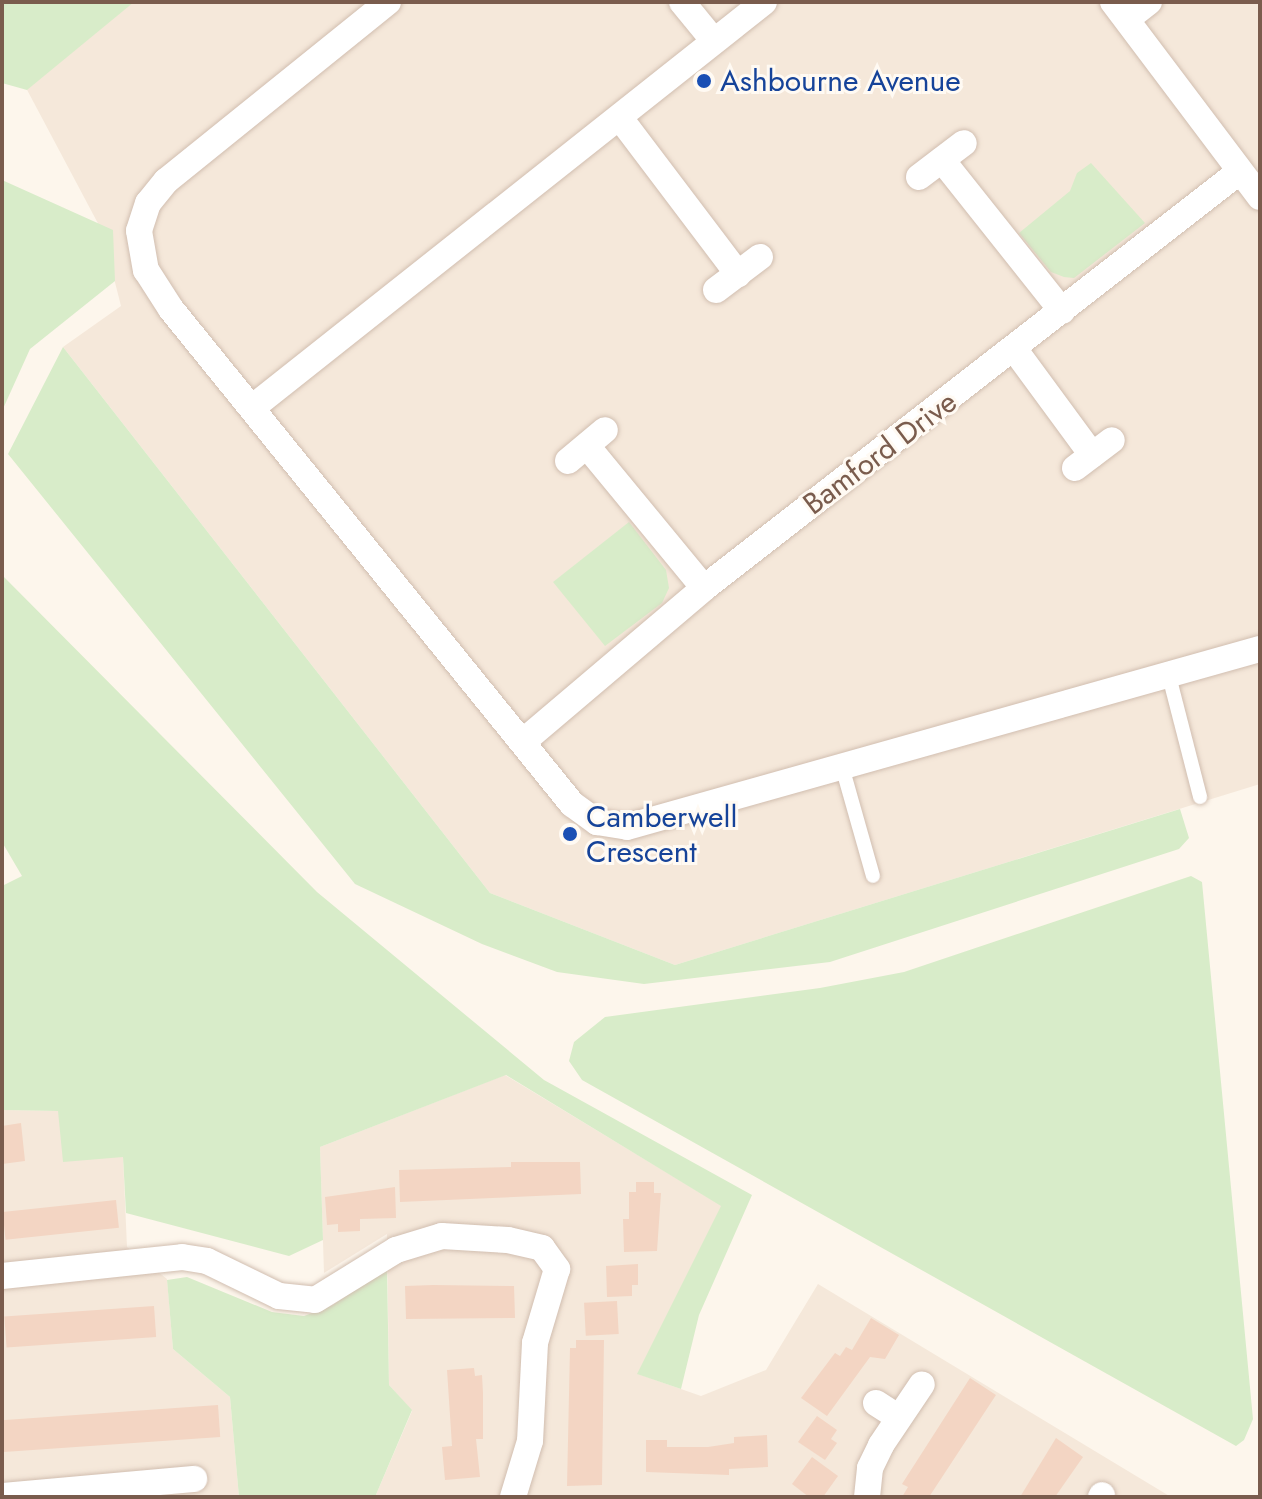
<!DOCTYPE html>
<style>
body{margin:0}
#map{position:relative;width:1262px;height:1499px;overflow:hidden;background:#fdf6ec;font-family:Jost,sans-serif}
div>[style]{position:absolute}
.residential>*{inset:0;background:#f5e8da}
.green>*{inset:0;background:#d8ecc9}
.building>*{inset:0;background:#f3d5c3;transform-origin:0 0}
.roads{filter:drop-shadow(0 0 2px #d1beb0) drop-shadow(0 0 2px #d1beb0)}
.service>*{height:14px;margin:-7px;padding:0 7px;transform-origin:7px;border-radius:7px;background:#fff}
.minor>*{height:26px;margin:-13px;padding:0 13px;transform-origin:13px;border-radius:13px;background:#fff}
.dots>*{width:22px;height:22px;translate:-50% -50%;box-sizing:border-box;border:4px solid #fffaf3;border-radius:50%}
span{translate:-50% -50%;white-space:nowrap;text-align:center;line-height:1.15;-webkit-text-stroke:6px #fffaf3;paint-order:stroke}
.transit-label{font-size:30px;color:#164399}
.left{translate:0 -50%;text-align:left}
.street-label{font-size:30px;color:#7a5c4d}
.frame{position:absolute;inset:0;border:4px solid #7a5c4d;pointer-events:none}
</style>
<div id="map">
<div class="residential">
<i style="clip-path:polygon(133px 2px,1260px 2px,1260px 784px,675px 965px,490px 893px,63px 347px,121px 306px,102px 231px,25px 86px)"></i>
<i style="clip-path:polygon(505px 1075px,722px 1206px,638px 1374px,701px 1396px,766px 1370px,818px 1284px,1171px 1497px,375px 1497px,412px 1411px,389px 1385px,387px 1234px,324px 1273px,320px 1147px)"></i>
<i style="clip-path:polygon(2px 1110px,58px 1111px,123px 1157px,127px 1247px,167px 1279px,173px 1349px,230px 1397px,239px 1497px,2px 1497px)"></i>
</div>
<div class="green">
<i style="clip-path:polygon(2px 2px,134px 2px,27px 90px,2px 83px)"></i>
<i style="clip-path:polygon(1091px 163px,1145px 223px,1074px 278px,1064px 277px,1051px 272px,1019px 233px,1070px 191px,1077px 173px)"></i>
<i style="clip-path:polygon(2px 180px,113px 230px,115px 281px,30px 349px,2px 411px)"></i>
<i style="clip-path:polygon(63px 347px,490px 893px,675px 965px,1180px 809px,1189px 838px,1179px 849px,830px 962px,644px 984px,557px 972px,482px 944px,355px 884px,8px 454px)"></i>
<i style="clip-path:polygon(629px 522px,666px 570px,669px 588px,662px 603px,605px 646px,553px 582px)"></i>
<i style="clip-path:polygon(2px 575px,317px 892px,544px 1080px,752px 1195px,699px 1315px,681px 1389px,637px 1374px,721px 1206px,506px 1075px,320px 1147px,323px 1240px,289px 1256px,126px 1213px,123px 1157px,63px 1162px,58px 1111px,2px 1110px,2px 886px,22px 876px,2px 842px)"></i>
<i style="clip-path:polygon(1191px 876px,1202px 882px,1253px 1419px,1244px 1440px,1236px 1446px,582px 1080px,569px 1061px,574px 1042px,605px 1017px,820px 988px,904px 972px)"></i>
<i style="clip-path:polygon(387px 1267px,389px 1385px,412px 1410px,375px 1497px,239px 1497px,230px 1397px,173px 1349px,167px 1280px,187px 1277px,272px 1312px,304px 1316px,333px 1305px)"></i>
</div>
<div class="building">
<i style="clip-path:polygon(21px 1123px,25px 1161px,2px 1164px,2px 1126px)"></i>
<i style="clip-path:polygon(511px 1162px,580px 1162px,581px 1194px,400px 1202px,399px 1170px,511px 1167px)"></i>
<i style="clip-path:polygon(636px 1182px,654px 1182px,654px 1193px,661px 1193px,657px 1251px,624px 1252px,623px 1219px,629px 1219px,629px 1192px,636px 1192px)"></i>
<i style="clip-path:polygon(395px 1187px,396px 1218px,360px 1219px,360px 1231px,338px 1232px,338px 1224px,327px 1225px,325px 1197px)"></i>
<i style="left:116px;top:1200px;width:28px;height:114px;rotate:84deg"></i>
<i style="clip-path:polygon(638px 1264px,638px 1285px,632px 1285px,632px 1296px,607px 1297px,606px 1266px)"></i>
<i style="clip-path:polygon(433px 1285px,514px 1286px,515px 1318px,406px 1319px,405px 1286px)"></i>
<i style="left:617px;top:1301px;width:33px;height:33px;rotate:87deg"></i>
<i style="left:154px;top:1306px;width:31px;height:150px;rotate:86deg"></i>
<i style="clip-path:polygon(871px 1318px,899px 1335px,885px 1359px,870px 1357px,827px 1416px,801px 1398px,835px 1353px,840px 1356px,846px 1347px,852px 1350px)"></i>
<i style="clip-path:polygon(576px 1340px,604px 1340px,602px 1485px,567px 1486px,570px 1348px,576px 1348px)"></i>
<i style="clip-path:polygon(474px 1368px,475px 1376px,482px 1375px,483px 1393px,483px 1439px,476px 1439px,480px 1477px,445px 1480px,442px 1447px,452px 1446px,447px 1370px)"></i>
<i style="clip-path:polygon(970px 1378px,996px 1395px,929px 1497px,902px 1497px,908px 1487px,902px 1484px)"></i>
<i style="left:218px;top:1405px;width:32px;height:217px;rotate:86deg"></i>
<i style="clip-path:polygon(817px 1416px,837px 1430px,831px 1439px,837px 1443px,825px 1460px,798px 1442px)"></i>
<i style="clip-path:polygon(767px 1435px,768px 1467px,729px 1469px,729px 1475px,646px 1472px,646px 1440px,667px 1440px,667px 1447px,708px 1447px,734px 1443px,734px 1437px)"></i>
<i style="clip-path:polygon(1056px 1438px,1083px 1457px,1055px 1497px,1020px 1497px)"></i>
<i style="clip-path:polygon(812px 1457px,838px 1476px,823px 1497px,809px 1497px,792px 1484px)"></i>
</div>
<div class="roads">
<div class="service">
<i style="left:1169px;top:676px;width:125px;rotate:75.6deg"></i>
<i style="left:843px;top:770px;width:110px;rotate:74.2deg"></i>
</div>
<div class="minor">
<i style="left:388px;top:2px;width:285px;rotate:141.1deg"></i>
<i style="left:166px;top:181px;width:28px;rotate:129deg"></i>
<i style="left:148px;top:203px;width:29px;rotate:108deg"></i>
<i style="left:139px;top:231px;width:40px;rotate:80deg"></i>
<i style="left:146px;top:270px;width:46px;rotate:57.3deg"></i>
<i style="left:171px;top:309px;width:637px;rotate:50.99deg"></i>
<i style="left:572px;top:804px;width:31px;rotate:36deg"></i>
<i style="left:597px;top:822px;width:30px;rotate:9deg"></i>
<i style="left:627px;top:827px;width:658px;rotate:-15.71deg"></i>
<i style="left:682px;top:2px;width:50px;rotate:50.6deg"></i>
<i style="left:1113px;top:2px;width:244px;rotate:53deg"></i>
<i style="left:1127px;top:19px;width:28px;rotate:-38deg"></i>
<i style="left:620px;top:118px;width:196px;rotate:52.9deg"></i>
<i style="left:942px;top:160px;width:193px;rotate:51.5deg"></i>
<i style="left:919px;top:177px;width:56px;rotate:-37.1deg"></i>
<i style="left:716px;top:290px;width:55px;rotate:-36.9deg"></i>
<i style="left:1015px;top:350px;width:130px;rotate:53.7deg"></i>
<i style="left:253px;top:407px;width:652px;rotate:-38.4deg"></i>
<i style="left:587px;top:446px;width:184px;rotate:50.5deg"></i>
<i style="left:568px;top:461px;width:48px;rotate:-40deg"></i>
<i style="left:1075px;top:468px;width:46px;rotate:-37.1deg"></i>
<i style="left:525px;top:740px;width:235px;rotate:-40.3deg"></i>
<i style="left:704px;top:588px;width:678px;rotate:-37.87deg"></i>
<i style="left:2px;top:1276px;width:181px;rotate:-6deg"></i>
<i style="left:182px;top:1257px;width:25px;rotate:9deg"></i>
<i style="left:207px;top:1261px;width:80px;rotate:25.9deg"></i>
<i style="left:279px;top:1296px;width:36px;rotate:6deg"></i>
<i style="left:315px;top:1300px;width:95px;rotate:-31.7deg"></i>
<i style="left:396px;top:1250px;width:48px;rotate:-16.9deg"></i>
<i style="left:442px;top:1236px;width:66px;rotate:3.5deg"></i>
<i style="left:508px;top:1240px;width:35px;rotate:13deg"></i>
<i style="left:542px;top:1248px;width:26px;rotate:54deg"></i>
<i style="left:557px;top:1269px;width:77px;rotate:106.6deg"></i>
<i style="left:535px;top:1343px;width:98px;rotate:92.9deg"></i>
<i style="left:530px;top:1441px;width:59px;rotate:106.9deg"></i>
<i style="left:876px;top:1403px;width:27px;rotate:33deg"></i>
<i style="left:2px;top:1496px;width:193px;rotate:-5.1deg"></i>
<i style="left:867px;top:1497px;width:29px;rotate:-84deg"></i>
<i style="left:870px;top:1468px;width:25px;rotate:-64deg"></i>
<i style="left:881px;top:1445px;width:73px;rotate:-56.1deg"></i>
<i style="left:1101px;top:1497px;width:2px;rotate:-63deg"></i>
</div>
</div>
<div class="dots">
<i style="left:704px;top:81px;background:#1a4fb4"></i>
<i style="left:570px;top:834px;background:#1a4fb4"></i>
</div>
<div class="transit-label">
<span class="left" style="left:720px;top:81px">Ashbourne Avenue</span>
<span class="left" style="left:586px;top:834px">Camberwell<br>Crescent</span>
</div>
<div class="street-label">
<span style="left:880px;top:453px;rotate:-37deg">Bamford Drive</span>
</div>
<div class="frame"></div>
</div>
